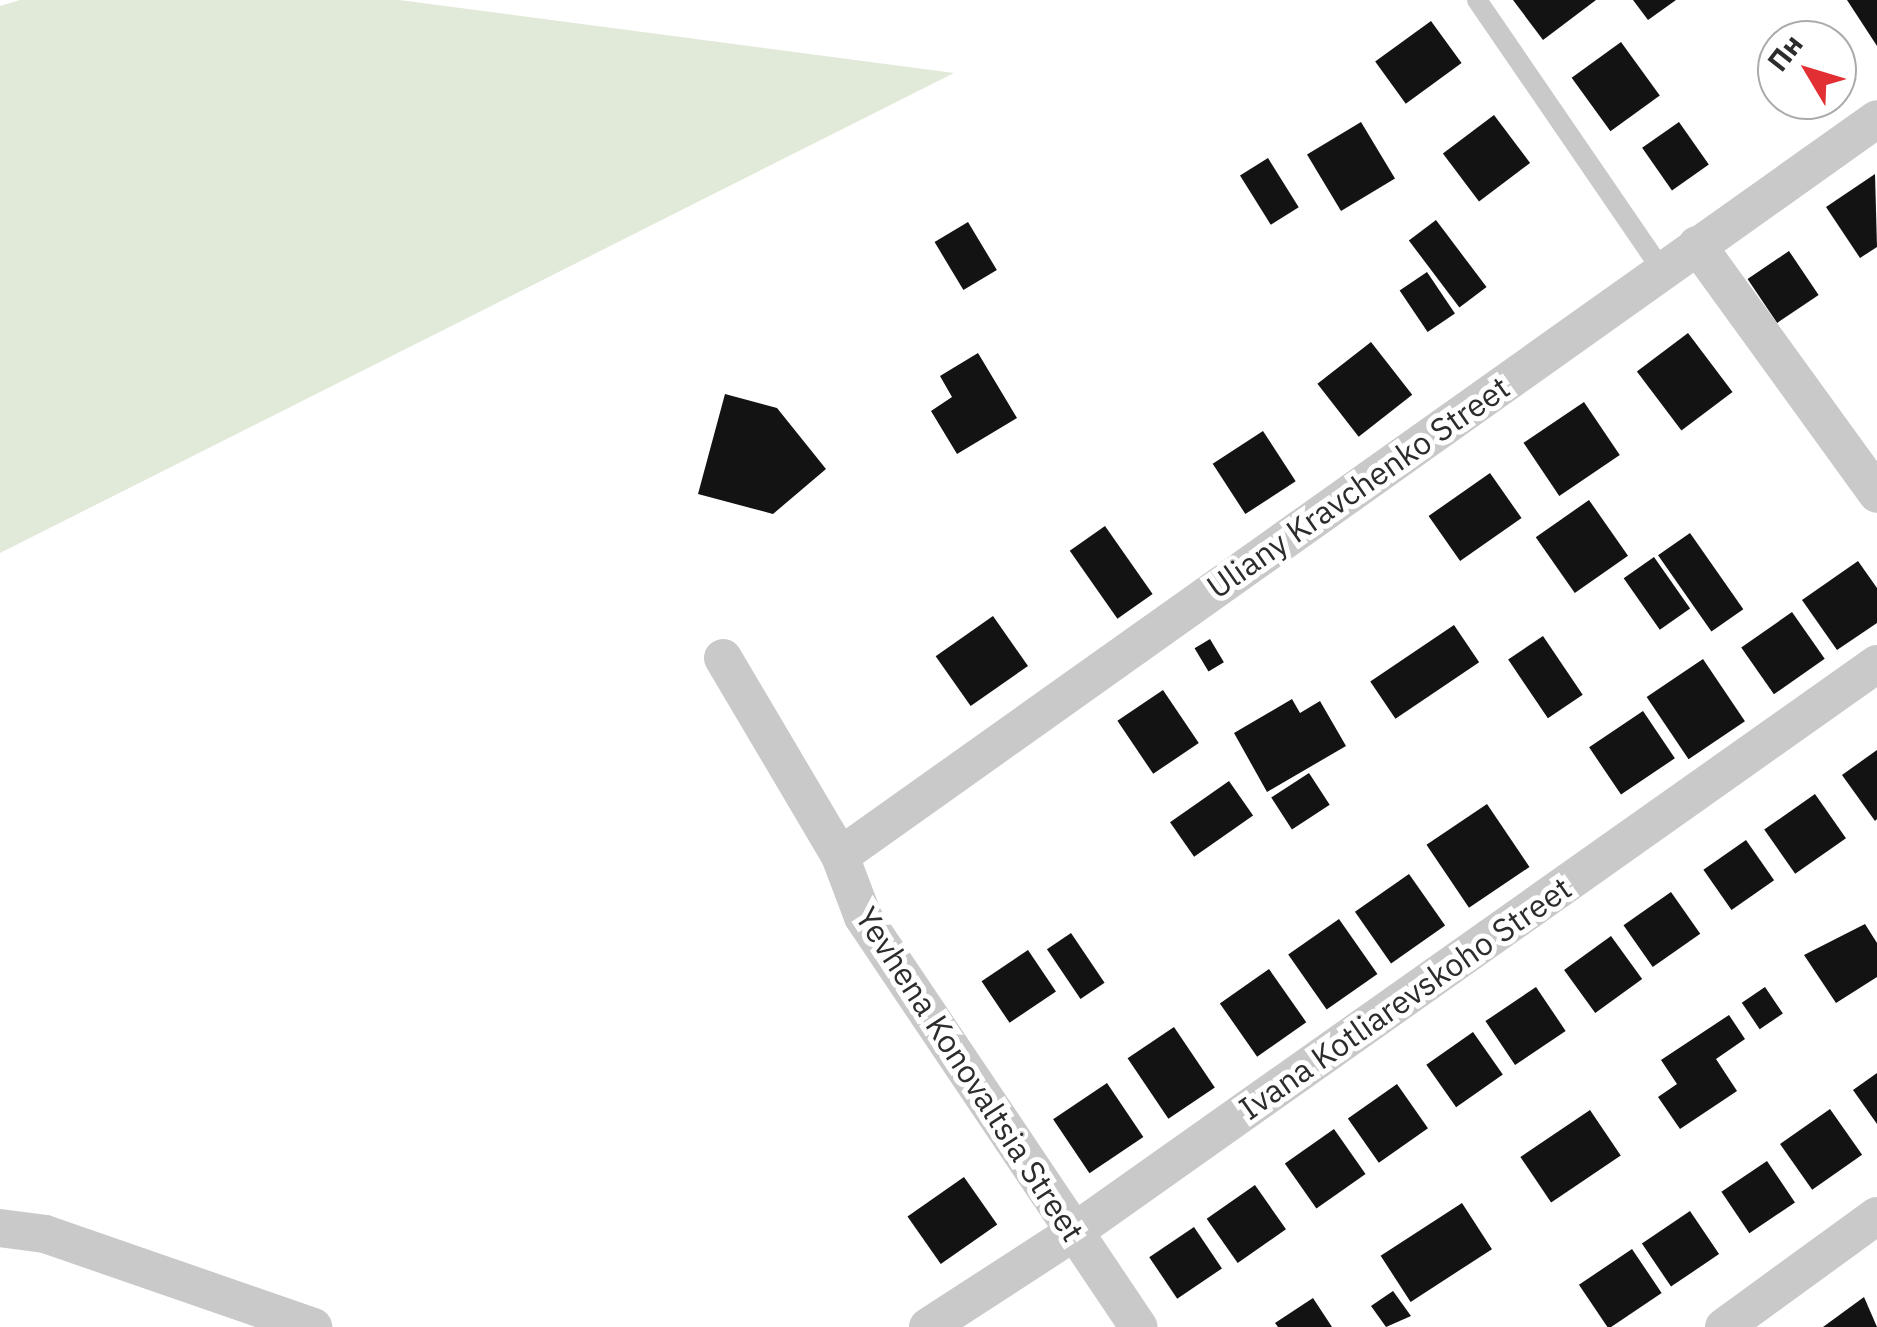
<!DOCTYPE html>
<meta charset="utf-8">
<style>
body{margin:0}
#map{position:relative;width:1877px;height:1327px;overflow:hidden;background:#fff;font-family:"IBM Plex Sans",sans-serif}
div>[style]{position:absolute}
.green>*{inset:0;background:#e1e9d9}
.building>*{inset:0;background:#131313;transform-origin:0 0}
.service>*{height:20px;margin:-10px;padding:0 10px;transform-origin:10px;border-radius:10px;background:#c9c9c9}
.minor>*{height:38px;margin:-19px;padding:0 19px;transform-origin:19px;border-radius:19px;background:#c9c9c9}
span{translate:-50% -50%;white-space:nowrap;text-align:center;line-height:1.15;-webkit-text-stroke:10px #fff;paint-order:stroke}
.street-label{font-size:32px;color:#2c2c2c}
.north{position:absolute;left:1757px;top:20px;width:100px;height:100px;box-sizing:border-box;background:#fff;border:2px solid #ababab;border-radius:50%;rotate:308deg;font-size:28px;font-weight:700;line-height:40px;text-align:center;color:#2c2c2c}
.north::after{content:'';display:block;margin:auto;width:35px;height:45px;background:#e12f34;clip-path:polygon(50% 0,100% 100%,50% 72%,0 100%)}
</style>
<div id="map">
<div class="green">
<i style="clip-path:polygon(20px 0,399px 0,954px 73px,0 553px,0 6px)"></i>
</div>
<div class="building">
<i style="clip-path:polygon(1513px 0,1596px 0,1543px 40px)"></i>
<i style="clip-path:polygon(1633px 0,1676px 0,1648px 20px)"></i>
<i style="clip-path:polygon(1847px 0,1877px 0,1877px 46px)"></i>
<i style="left:1431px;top:21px;width:52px;height:69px;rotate:54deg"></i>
<i style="left:1621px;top:42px;width:66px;height:61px;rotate:54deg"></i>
<i style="left:1494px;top:115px;width:60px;height:64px;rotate:53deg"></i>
<i style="left:1361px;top:122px;width:66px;height:63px;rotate:59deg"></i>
<i style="left:1679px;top:122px;width:52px;height:45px;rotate:55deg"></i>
<i style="left:1268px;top:158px;width:58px;height:33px;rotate:58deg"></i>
<i style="clip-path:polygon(1875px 174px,1877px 247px,1860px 258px,1826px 207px)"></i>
<i style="left:1436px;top:220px;width:84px;height:34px;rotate:53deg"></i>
<i style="left:968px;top:222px;width:56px;height:39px;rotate:59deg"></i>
<i style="left:1789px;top:251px;width:53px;height:50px;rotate:56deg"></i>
<i style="left:1427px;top:272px;width:50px;height:33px;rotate:56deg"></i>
<i style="left:1688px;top:333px;width:74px;height:64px;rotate:53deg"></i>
<i style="left:1371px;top:342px;width:67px;height:68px;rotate:52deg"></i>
<i style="clip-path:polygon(978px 353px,1017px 418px,957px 454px,931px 411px,952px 397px,940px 376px)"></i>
<i style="clip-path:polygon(725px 394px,777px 408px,826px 469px,773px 514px,698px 494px)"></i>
<i style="left:1584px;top:402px;width:64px;height:73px;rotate:56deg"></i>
<i style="left:1263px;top:431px;width:60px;height:60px;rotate:57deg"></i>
<i style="left:1490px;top:473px;width:55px;height:75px;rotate:55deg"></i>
<i style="left:1589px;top:500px;width:68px;height:65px;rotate:55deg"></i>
<i style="left:1105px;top:526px;width:83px;height:43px;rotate:55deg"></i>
<i style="left:1690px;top:533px;width:93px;height:39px;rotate:55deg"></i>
<i style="left:1654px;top:557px;width:63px;height:37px;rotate:55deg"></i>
<i style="clip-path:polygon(1858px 561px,1877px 588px,1877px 623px,1837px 650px,1802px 600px)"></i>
<i style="left:1792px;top:612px;width:57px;height:62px;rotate:55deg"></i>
<i style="left:993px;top:616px;width:61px;height:70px;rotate:55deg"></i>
<i style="left:1454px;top:625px;width:45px;height:101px;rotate:56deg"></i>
<i style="left:1543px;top:636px;width:71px;height:42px;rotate:56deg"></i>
<i style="left:1210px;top:639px;width:27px;height:18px;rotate:59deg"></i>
<i style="left:1703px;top:659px;width:75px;height:68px;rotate:56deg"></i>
<i style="left:1163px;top:690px;width:64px;height:55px;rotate:56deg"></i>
<i style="clip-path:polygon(1292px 699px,1300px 713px,1320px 701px,1346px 746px,1267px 792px,1234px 733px)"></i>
<i style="left:1643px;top:711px;width:57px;height:65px;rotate:56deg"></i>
<i style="clip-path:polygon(1877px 750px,1877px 819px,1875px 821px,1842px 775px)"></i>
<i style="left:1309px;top:773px;width:38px;height:45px;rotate:57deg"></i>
<i style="left:1229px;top:781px;width:42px;height:72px;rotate:55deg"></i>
<i style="left:1815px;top:794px;width:54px;height:62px;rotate:55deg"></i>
<i style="left:1487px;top:804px;width:76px;height:73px;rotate:56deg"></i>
<i style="left:1746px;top:840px;width:49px;height:52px;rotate:55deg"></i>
<i style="left:1409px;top:874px;width:63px;height:66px;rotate:55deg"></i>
<i style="left:1671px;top:892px;width:51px;height:58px;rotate:55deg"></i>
<i style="left:1339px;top:919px;width:67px;height:62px;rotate:55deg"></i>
<i style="clip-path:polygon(1865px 924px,1877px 943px,1877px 977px,1836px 1003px,1804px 955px)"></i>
<i style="left:1071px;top:933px;width:60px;height:29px;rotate:56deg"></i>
<i style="left:1611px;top:936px;width:53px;height:58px;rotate:54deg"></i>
<i style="left:1028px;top:950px;width:50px;height:56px;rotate:56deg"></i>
<i style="left:1269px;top:969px;width:65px;height:60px;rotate:55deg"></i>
<i style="left:1536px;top:987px;width:53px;height:61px;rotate:56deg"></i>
<i style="left:1765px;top:987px;width:32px;height:28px;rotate:56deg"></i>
<i style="clip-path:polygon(1729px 1015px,1745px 1039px,1716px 1059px,1737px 1091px,1680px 1129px,1658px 1097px,1677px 1084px,1661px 1060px)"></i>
<i style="left:1174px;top:1027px;width:73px;height:56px;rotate:56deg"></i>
<i style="left:1473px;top:1032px;width:52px;height:57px;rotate:55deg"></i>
<i style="clip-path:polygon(1877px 1073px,1877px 1124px,1853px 1090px)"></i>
<i style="left:1107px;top:1083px;width:65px;height:65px;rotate:56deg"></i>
<i style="left:1397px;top:1084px;width:54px;height:60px;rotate:55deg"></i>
<i style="left:1830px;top:1109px;width:56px;height:61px;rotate:55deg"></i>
<i style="left:1590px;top:1110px;width:55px;height:84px;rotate:56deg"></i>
<i style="left:1334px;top:1129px;width:55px;height:60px;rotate:55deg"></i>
<i style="left:1767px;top:1161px;width:50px;height:55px;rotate:56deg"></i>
<i style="left:964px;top:1177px;width:58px;height:69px;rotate:55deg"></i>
<i style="left:1255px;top:1185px;width:54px;height:59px;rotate:55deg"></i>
<i style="left:1462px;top:1203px;width:55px;height:97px;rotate:57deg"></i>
<i style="left:1690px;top:1211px;width:52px;height:58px;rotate:56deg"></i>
<i style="left:1194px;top:1227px;width:50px;height:54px;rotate:56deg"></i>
<i style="left:1632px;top:1249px;width:53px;height:64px;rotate:56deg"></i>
<i style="clip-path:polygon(1393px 1291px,1411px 1316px,1386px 1327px,1371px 1306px)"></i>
<i style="clip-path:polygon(1864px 1297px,1877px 1327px,1823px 1327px)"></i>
<i style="clip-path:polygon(1313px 1298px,1332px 1327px,1278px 1327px,1275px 1323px)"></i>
</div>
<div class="service">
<i style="left:1477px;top:0;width:327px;rotate:55.6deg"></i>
</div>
<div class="minor">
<i style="left:1697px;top:245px;width:307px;rotate:54.1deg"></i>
<i style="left:723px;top:658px;width:230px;rotate:59.4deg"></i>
<i style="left:840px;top:856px;width:65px;rotate:69.3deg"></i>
<i style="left:863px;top:917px;width:494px;rotate:56.1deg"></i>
<i style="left:840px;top:856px;width:1272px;rotate:-35.4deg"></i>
<i style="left:0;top:1228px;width:45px;rotate:7.6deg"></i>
<i style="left:45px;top:1234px;width:284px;rotate:19.1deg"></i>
<i style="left:928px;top:1327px;width:171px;rotate:-33deg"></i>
<i style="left:1071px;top:1234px;width:987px;rotate:-35.27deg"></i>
<i style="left:1724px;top:1327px;width:189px;rotate:-36deg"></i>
</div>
<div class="street-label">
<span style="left:1358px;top:487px;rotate:-35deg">Uliany Kravchenko Street</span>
<span style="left:1405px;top:998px;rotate:-35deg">Ivana Kotliarevskoho Street</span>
<span style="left:970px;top:1074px;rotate:57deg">Yevhena Konovaltsia Street</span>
</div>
<div class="north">Пн</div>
</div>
